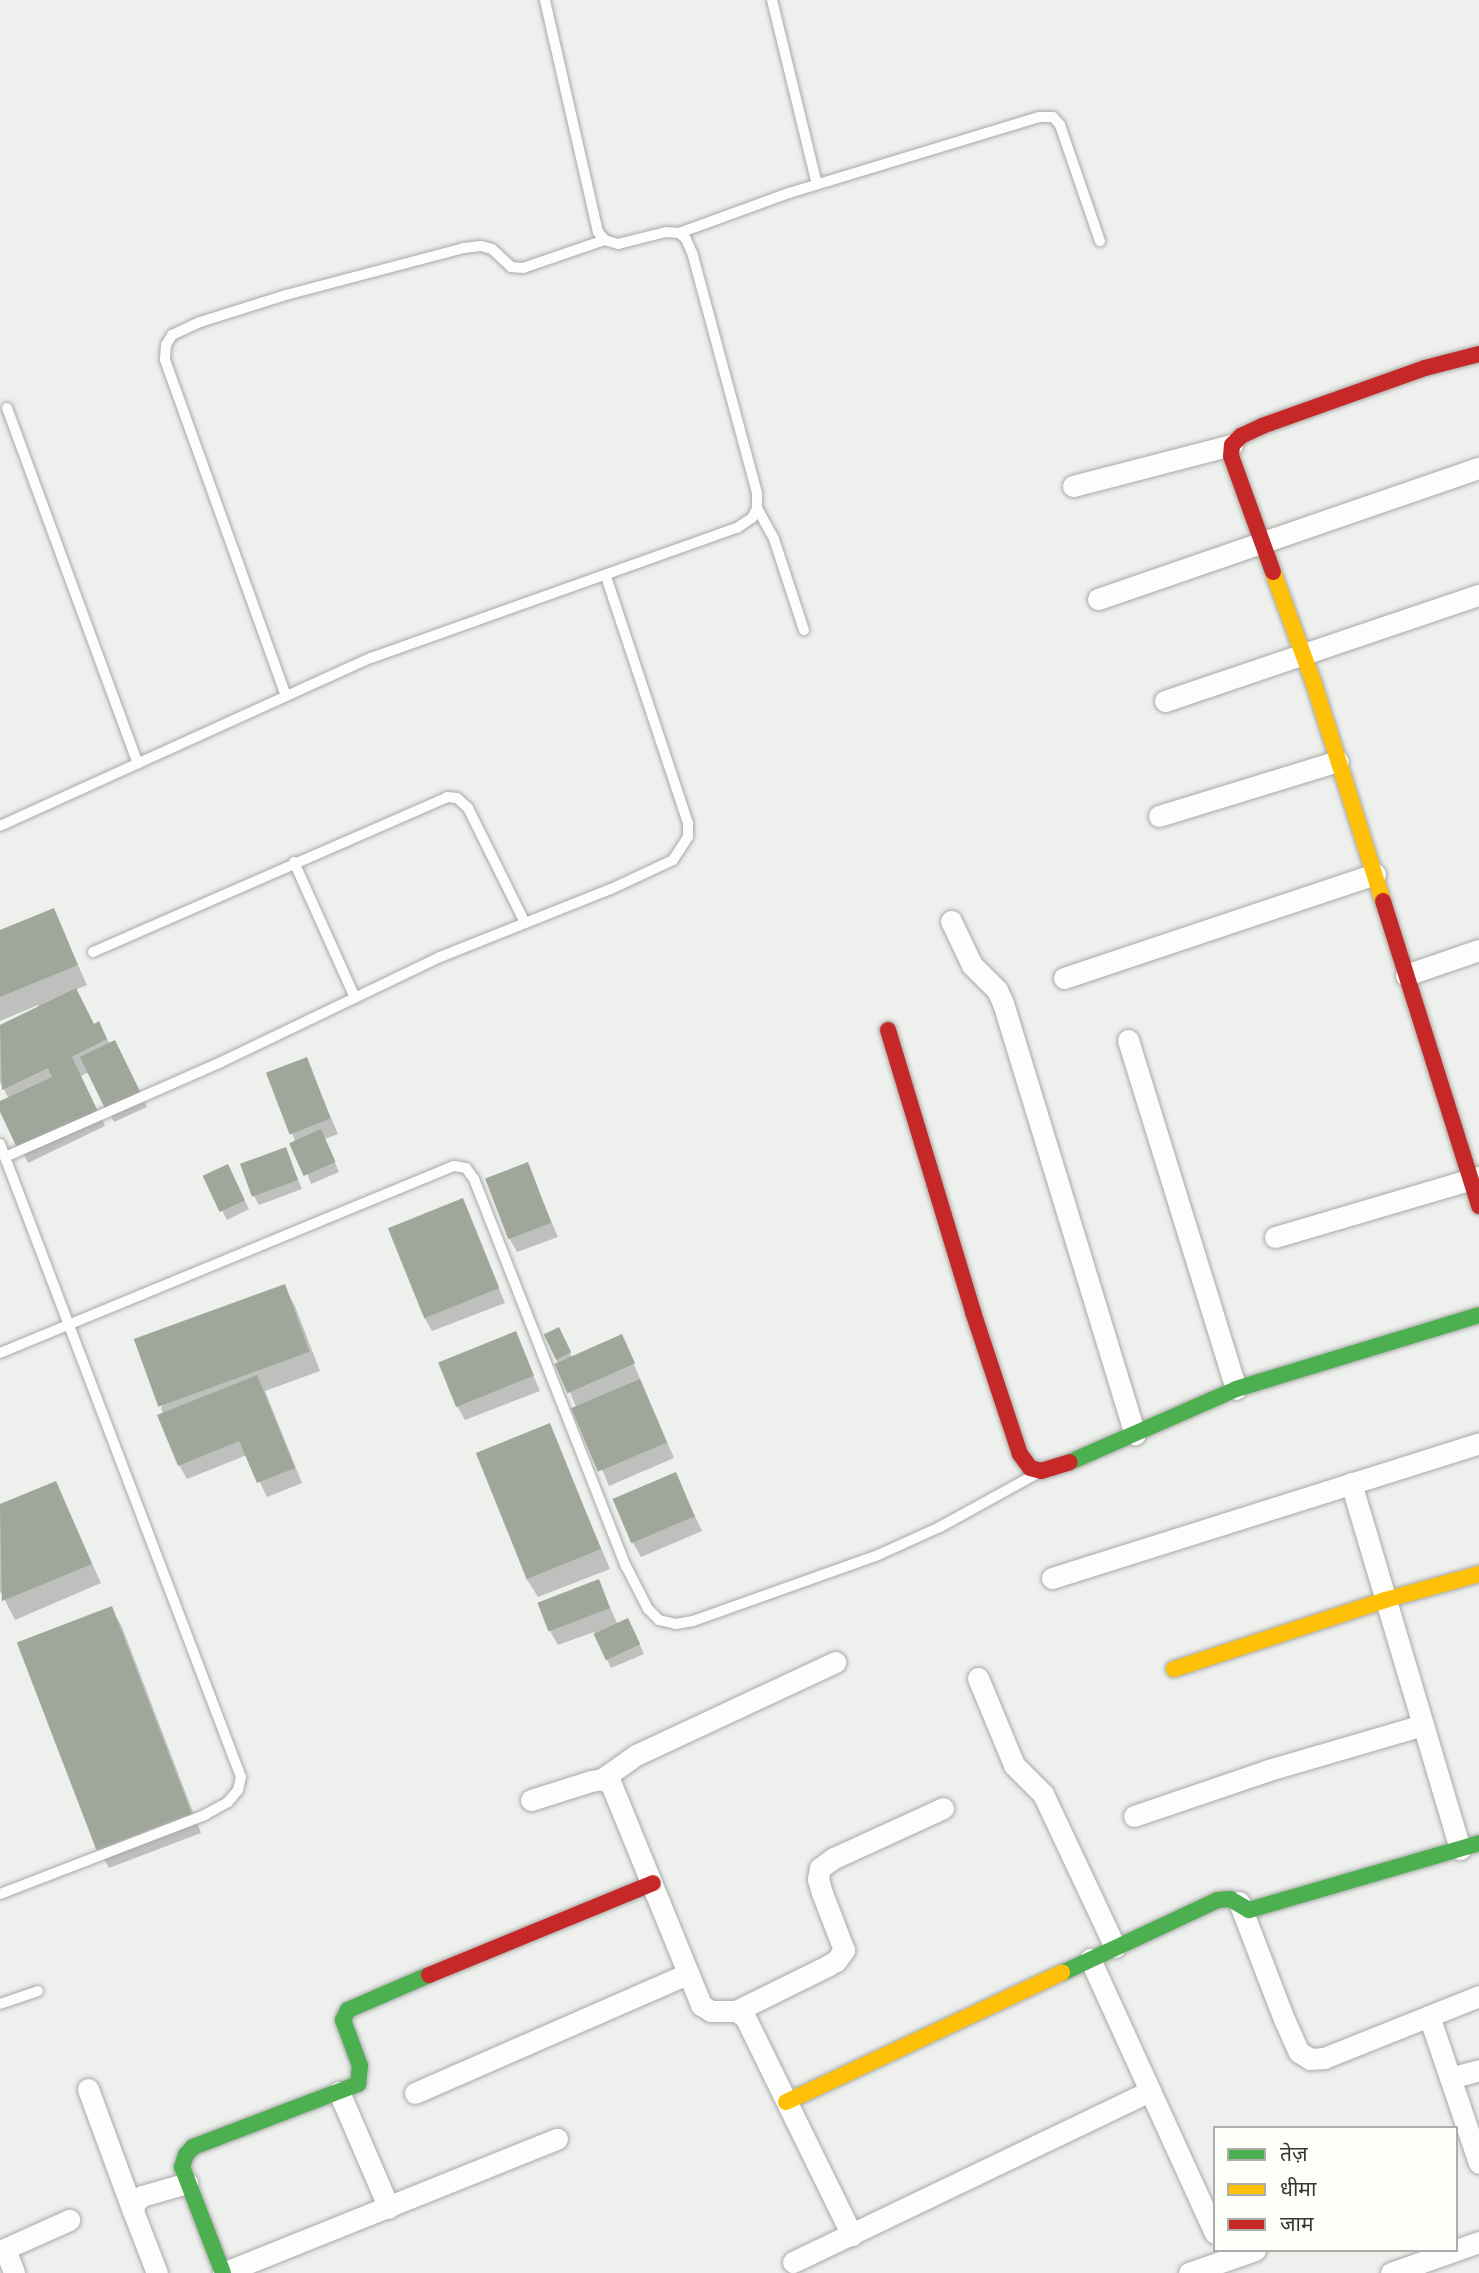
<!DOCTYPE html>
<meta charset="utf-8">
<style>
body{margin:0}
#map{position:relative;width:1479px;height:2273px;overflow:hidden;background:#eef0ed;font-family:"PT Sans Narrow","Noto Sans Devanagari",sans-serif}
div>[style]{position:absolute}
.shadow>*{inset:0;background:#0003}
.building>*{inset:0;background:#a0a69a;transform-origin:0 0}
.roads{filter:drop-shadow(0 0 2px #a8a9a7) drop-shadow(0 0 2px #a8a9a7)}
.lane>*{height:10px;margin:-5px;padding:0 5px;transform-origin:5px;border-radius:5px;background:#fcfdfc}
.street>*{height:21px;margin:-10.5px;padding:0 10.5px;transform-origin:10.5px;border-radius:10.5px;background:#fcfdfc}
.fast>*{height:16px;margin:-8px;padding:0 8px;transform-origin:8px;border-radius:8px;background:#4caf50}
.slow>*{height:16px;margin:-8px;padding:0 8px;transform-origin:8px;border-radius:8px;background:#ffc107}
.jam>*{height:16px;margin:-8px;padding:0 8px;transform-origin:8px;border-radius:8px;background:#c62828}
span{translate:-50% -50%;white-space:nowrap;text-align:center;line-height:1.15;-webkit-text-stroke:7px #fbfef9;paint-order:stroke}
.legend{position:absolute;left:1213px;top:2126px;width:245px;height:126px;box-sizing:border-box;background:#fbfef9;border:2px solid #acaeaa;margin:0;padding:9px 12px;list-style:none;font-size:21px;color:#353634}
.legend li{display:flex;align-items:center;gap:14px;height:35px}
.legend b{width:35px;border:2px solid #acaeaa}
</style>
<div id="map">
<div class="shadow">
<i style="clip-path:polygon(53px 910px,87px 985px,75px 990px,94px 1026px,98px 1024px,110px 1044px,122px 1056px,147px 1107px,114px 1122px,89px 1072px,81px 1076px,105px 1126px,28px 1163px,0 1108px,0 1103px,9px 1099px,0 1082px,0 1027px,39px 1008px,38px 1005px,0 1021px,0 932px)"></i>
<i style="clip-path:polygon(306px 1059px,338px 1134px,325px 1139px,339px 1172px,311px 1184px,292px 1133px)"></i>
<i style="clip-path:polygon(285px 1149px,302px 1189px,259px 1205px,254px 1196px)"></i>
<i style="clip-path:polygon(527px 1164px,558px 1237px,517px 1252px,509px 1238px)"></i>
<i style="clip-path:polygon(232px 1176px,249px 1209px,227px 1220px,205px 1177px)"></i>
<i style="clip-path:polygon(462px 1200px,505px 1303px,432px 1331px,424px 1317px)"></i>
<i style="clip-path:polygon(284px 1286px,295px 1306px,320px 1371px,265px 1391px,302px 1483px,267px 1497px,247px 1455px,187px 1479px,179px 1465px,161px 1407px)"></i>
<i style="clip-path:polygon(515px 1333px,540px 1391px,465px 1420px,457px 1406px)"></i>
<i style="clip-path:polygon(546px 1335px,563px 1339px,572px 1357px,622px 1337px,674px 1458px,609px 1486px)"></i>
<i style="clip-path:polygon(549px 1425px,610px 1569px,538px 1597px,526px 1578px,477px 1453px)"></i>
<i style="clip-path:polygon(675px 1474px,702px 1531px,641px 1557px,633px 1543px)"></i>
<i style="clip-path:polygon(56px 1483px,101px 1583px,15px 1620px,0 1591px,0 1506px)"></i>
<i style="clip-path:polygon(598px 1581px,618px 1625px,633px 1629px,644px 1654px,611px 1668px,594px 1632px,558px 1645px,550px 1631px)"></i>
<i style="clip-path:polygon(111px 1608px,122px 1627px,201px 1833px,109px 1868px,98px 1848px)"></i>
</div>
<div class="building">
<i style="clip-path:polygon(54px 908px,78px 965px,0 997px,0 930px)"></i>
<i style="clip-path:polygon(76px 988px,94px 1024px,99px 1021px,107px 1039px,63px 1061px,72px 1057px,98px 1112px,18px 1150px,0 1112px,0 1101px,52px 1077px,48px 1068px,2px 1090px,0 1025px)"></i>
<i style="left:115px;top:1040px;width:58px;height:39px;rotate:64deg"></i>
<i style="left:307px;top:1057px;width:66px;height:44px;rotate:69deg"></i>
<i style="left:321px;top:1129px;width:36px;height:35px;rotate:66deg"></i>
<i style="left:286px;top:1147px;width:35px;height:49px;rotate:70deg"></i>
<i style="left:528px;top:1162px;width:65px;height:46px;rotate:69deg"></i>
<i style="left:228px;top:1164px;width:40px;height:28px;rotate:65deg"></i>
<i style="left:463px;top:1198px;width:97px;height:81px;rotate:68deg"></i>
<i style="left:285px;top:1284px;width:72px;height:161px;rotate:70deg"></i>
<i style="left:559px;top:1327px;width:28px;height:17px;rotate:64deg"></i>
<i style="left:516px;top:1331px;width:48px;height:84px;rotate:68deg"></i>
<i style="left:622px;top:1334px;width:32px;height:74px;rotate:66deg"></i>
<i style="clip-path:polygon(257px 1375px,295px 1468px,257px 1483px,239px 1441px,178px 1466px,157px 1415px)"></i>
<i style="left:640px;top:1379px;width:69px;height:75px;rotate:67deg"></i>
<i style="left:550px;top:1423px;width:136px;height:80px;rotate:68deg"></i>
<i style="left:676px;top:1472px;width:48px;height:69px;rotate:67deg"></i>
<i style="clip-path:polygon(56px 1481px,92px 1564px,2px 1601px,0 1504px)"></i>
<i style="left:599px;top:1579px;width:31px;height:66px;rotate:69deg"></i>
<i style="left:112px;top:1606px;width:222px;height:102px;rotate:69deg"></i>
<i style="left:628px;top:1618px;width:29px;height:38px;rotate:65deg"></i>
</div>
<div class="roads">
<div class="lane">
<i style="left:772px;top:0;width:189px;rotate:76.3deg"></i>
<i style="left:679px;top:233px;width:117px;rotate:-20deg"></i>
<i style="left:789px;top:193px;width:261px;rotate:-16.9deg"></i>
<i style="left:1039px;top:117px;width:14px"></i>
<i style="left:1053px;top:117px;width:11px;rotate:49deg"></i>
<i style="left:1060px;top:125px;width:123px;rotate:71deg"></i>
<i style="left:7px;top:408px;width:379px;rotate:69.8deg"></i>
<i style="left:757px;top:508px;width:35px;rotate:61deg"></i>
<i style="left:774px;top:539px;width:96px;rotate:71.8deg"></i>
<i style="left:286px;top:696px;width:358px;rotate:-109.8deg"></i>
<i style="left:165px;top:359px;width:14px;rotate:-86deg"></i>
<i style="left:166px;top:345px;width:12px;rotate:-59deg"></i>
<i style="left:172px;top:335px;width:31px;rotate:-25deg"></i>
<i style="left:200px;top:322px;width:90px;rotate:-17.4deg"></i>
<i style="left:286px;top:295px;width:184px;rotate:-14.8deg"></i>
<i style="left:464px;top:248px;width:17px;rotate:-7deg"></i>
<i style="left:481px;top:246px;width:11px;rotate:15deg"></i>
<i style="left:492px;top:249px;width:26px;rotate:43deg"></i>
<i style="left:511px;top:267px;width:12px;rotate:5deg"></i>
<i style="left:523px;top:268px;width:87px;rotate:-18.9deg"></i>
<i style="left:0;top:826px;width:407px;rotate:-24.4deg"></i>
<i style="left:371px;top:658px;width:388px;rotate:-19.6deg"></i>
<i style="left:737px;top:528px;width:18px;rotate:-34deg"></i>
<i style="left:752px;top:518px;width:11px;rotate:-63deg"></i>
<i style="left:757px;top:508px;width:15px;rotate:-90deg"></i>
<i style="left:757px;top:493px;width:246px;rotate:-105.1deg"></i>
<i style="left:693px;top:255px;width:17px;rotate:-114deg"></i>
<i style="left:686px;top:239px;width:9px;rotate:-139deg"></i>
<i style="left:679px;top:233px;width:13px;rotate:-176deg"></i>
<i style="left:666px;top:232px;width:49px;rotate:166deg"></i>
<i style="left:618px;top:244px;width:14px;rotate:-163deg"></i>
<i style="left:605px;top:240px;width:11px;rotate:-131deg"></i>
<i style="left:598px;top:232px;width:238px;rotate:-102.9deg"></i>
<i style="left:294px;top:862px;width:149px;rotate:65.8deg"></i>
<i style="left:93px;top:952px;width:386px;rotate:-23.6deg"></i>
<i style="left:447px;top:797px;width:10px;rotate:6deg"></i>
<i style="left:457px;top:798px;width:15px;rotate:42deg"></i>
<i style="left:468px;top:808px;width:128px;rotate:63.6deg"></i>
<i style="left:0;top:1144px;width:677px;rotate:69.16deg"></i>
<i style="left:241px;top:1777px;width:13px;rotate:103deg"></i>
<i style="left:238px;top:1790px;width:16px;rotate:130deg"></i>
<i style="left:228px;top:1802px;width:26px;rotate:151deg"></i>
<i style="left:205px;top:1815px;width:220px;rotate:158.9deg"></i>
<i style="left:5px;top:1157px;width:236px;rotate:-23.7deg"></i>
<i style="left:221px;top:1062px;width:243px;rotate:-25.6deg"></i>
<i style="left:440px;top:957px;width:184px;rotate:-21.7deg"></i>
<i style="left:611px;top:889px;width:68px;rotate:-25.1deg"></i>
<i style="left:673px;top:860px;width:27px;rotate:-57deg"></i>
<i style="left:688px;top:837px;width:14px;rotate:-90deg"></i>
<i style="left:688px;top:823px;width:260px;rotate:-108.4deg"></i>
<i style="left:0;top:1353px;width:491px;rotate:-22.4deg"></i>
<i style="left:454px;top:1166px;width:12px;rotate:9deg"></i>
<i style="left:466px;top:1168px;width:14px;rotate:54deg"></i>
<i style="left:474px;top:1179px;width:416px;rotate:68.6deg"></i>
<i style="left:626px;top:1566px;width:48px;rotate:62.9deg"></i>
<i style="left:648px;top:1609px;width:16px;rotate:45deg"></i>
<i style="left:659px;top:1620px;width:17px;rotate:13deg"></i>
<i style="left:676px;top:1624px;width:17px;rotate:-10deg"></i>
<i style="left:693px;top:1621px;width:196px;rotate:-19.6deg"></i>
<i style="left:878px;top:1555px;width:68px;rotate:-24.3deg"></i>
<i style="left:940px;top:1527px;width:110px;rotate:-28.9deg"></i>
<i style="left:0;top:2004px;width:40px;rotate:-18.9deg"></i>
</div>
<div class="street">
<i style="left:1073px;top:486px;width:164px;rotate:-14.5deg"></i>
<i style="left:1098px;top:599px;width:403px;rotate:-19deg"></i>
<i style="left:1165px;top:701px;width:331px;rotate:-18.7deg"></i>
<i style="left:1159px;top:816px;width:187px;rotate:-17.1deg"></i>
<i style="left:951px;top:921px;width:49px;rotate:64.5deg"></i>
<i style="left:972px;top:965px;width:35px;rotate:45deg"></i>
<i style="left:997px;top:990px;width:14px;rotate:65deg"></i>
<i style="left:1003px;top:1003px;width:451px;rotate:73deg"></i>
<i style="left:1406px;top:975px;width:77px;rotate:-18.9deg"></i>
<i style="left:1064px;top:978px;width:328px;rotate:-18.5deg"></i>
<i style="left:1128px;top:1040px;width:365px;rotate:72.8deg"></i>
<i style="left:1275px;top:1237px;width:213px;rotate:-16.4deg"></i>
<i style="left:1351px;top:1483px;width:382px;rotate:73.4deg"></i>
<i style="left:1052px;top:1578px;width:448px;rotate:-17.5deg"></i>
<i style="left:978px;top:1678px;width:94px;rotate:67.5deg"></i>
<i style="left:1014px;top:1765px;width:41px;rotate:45deg"></i>
<i style="left:1043px;top:1794px;width:169px;rotate:64.8deg"></i>
<i style="left:602px;top:1779px;width:42px;rotate:-35.2deg"></i>
<i style="left:636px;top:1755px;width:220px;rotate:-25deg"></i>
<i style="left:531px;top:1800px;width:63px;rotate:-17.6deg"></i>
<i style="left:591px;top:1781px;width:11px;rotate:-10deg"></i>
<i style="left:602px;top:1779px;width:10px;rotate:29deg"></i>
<i style="left:611px;top:1784px;width:239px;rotate:67.8deg"></i>
<i style="left:701px;top:2005px;width:12px;rotate:31deg"></i>
<i style="left:711px;top:2011px;width:25px"></i>
<i style="left:736px;top:2011px;width:11px;rotate:34deg"></i>
<i style="left:745px;top:2017px;width:243px;rotate:63.9deg"></i>
<i style="left:1134px;top:1816px;width:143px;rotate:-18.8deg"></i>
<i style="left:1269px;top:1770px;width:160px;rotate:-16.3deg"></i>
<i style="left:1239px;top:1902px;width:125px;rotate:69deg"></i>
<i style="left:1284px;top:2019px;width:36px;rotate:66deg"></i>
<i style="left:1299px;top:2052px;width:13px;rotate:32deg"></i>
<i style="left:1310px;top:2059px;width:14px;rotate:-4deg"></i>
<i style="left:1324px;top:2058px;width:167px;rotate:-21.8deg"></i>
<i style="left:1090px;top:1959px;width:301px;rotate:65.5deg"></i>
<i style="left:736px;top:2011px;width:102px;rotate:-26.3deg"></i>
<i style="left:827px;top:1966px;width:10px;rotate:-29deg"></i>
<i style="left:836px;top:1961px;width:14px;rotate:-54deg"></i>
<i style="left:844px;top:1950px;width:61px;rotate:-111.1deg"></i>
<i style="left:822px;top:1893px;width:15px;rotate:-106deg"></i>
<i style="left:818px;top:1879px;width:11px;rotate:-80deg"></i>
<i style="left:820px;top:1868px;width:17px;rotate:-36deg"></i>
<i style="left:834px;top:1858px;width:120px;rotate:-24.6deg"></i>
<i style="left:1429px;top:2016px;width:155px;rotate:71.2deg"></i>
<i style="left:1450px;top:2078px;width:30px;rotate:-15deg"></i>
<i style="left:88px;top:2089px;width:130px;rotate:69.8deg"></i>
<i style="left:339px;top:2092px;width:126px;rotate:66.7deg"></i>
<i style="left:415px;top:2093px;width:298px;rotate:-23.6deg"></i>
<i style="left:5px;top:2249px;width:26px;rotate:69deg"></i>
<i style="left:0;top:2251px;width:76px;rotate:-24.2deg"></i>
<i style="left:793px;top:2262px;width:396px;rotate:-25.6deg"></i>
<i style="left:157px;top:2273px;width:66px;rotate:-111.2deg"></i>
<i style="left:133px;top:2211px;width:9px;rotate:-77deg"></i>
<i style="left:135px;top:2202px;width:9px;rotate:-41deg"></i>
<i style="left:142px;top:2196px;width:47px;rotate:-16.1deg"></i>
<i style="left:223px;top:2273px;width:360px;rotate:-21.9deg"></i>
<i style="left:1189px;top:2273px;width:70px;rotate:-19.2deg"></i>
<i style="left:1391px;top:2273px;width:93px;rotate:-19.4deg"></i>
</div>
<div class="fast">
<i style="left:1070px;top:1462px;width:181px;rotate:-23.7deg"></i>
<i style="left:1236px;top:1389px;width:254px;rotate:-16.9deg"></i>
<i style="left:1062px;top:1973px;width:172px;rotate:-25.1deg"></i>
<i style="left:1218px;top:1900px;width:12px;rotate:-5deg"></i>
<i style="left:1230px;top:1899px;width:22px;rotate:30deg"></i>
<i style="left:1249px;top:1910px;width:240px;rotate:-16.2deg"></i>
<i style="left:223px;top:2273px;width:114px;rotate:-111.1deg"></i>
<i style="left:182px;top:2167px;width:13px;rotate:-72deg"></i>
<i style="left:186px;top:2155px;width:11px;rotate:-49deg"></i>
<i style="left:193px;top:2147px;width:177px;rotate:-20.9deg"></i>
<i style="left:358px;top:2084px;width:18px;rotate:-84deg"></i>
<i style="left:360px;top:2066px;width:49px;rotate:-110.3deg"></i>
<i style="left:343px;top:2020px;width:11px;rotate:-63deg"></i>
<i style="left:348px;top:2010px;width:88px;rotate:-23.4deg"></i>
</div>
<div class="slow">
<i style="left:1273px;top:572px;width:119px;rotate:69.9deg"></i>
<i style="left:1314px;top:684px;width:228px;rotate:72.4deg"></i>
<i style="left:1174px;top:1669px;width:222px;rotate:-18.1deg"></i>
<i style="left:1385px;top:1600px;width:98px;rotate:-15.5deg"></i>
<i style="left:786px;top:2102px;width:305px;rotate:-25.1deg"></i>
</div>
<div class="jam">
<i style="left:1273px;top:572px;width:123px;rotate:-109.9deg"></i>
<i style="left:1231px;top:456px;width:11px;rotate:-85deg"></i>
<i style="left:1232px;top:445px;width:13px;rotate:-45deg"></i>
<i style="left:1241px;top:436px;width:23px;rotate:-25deg"></i>
<i style="left:1262px;top:426px;width:173px;rotate:-19.6deg"></i>
<i style="left:1425px;top:368px;width:56px;rotate:-14.5deg"></i>
<i style="left:1383px;top:901px;width:320px;rotate:72.5deg"></i>
<i style="left:888px;top:1030px;width:295px;rotate:73.2deg"></i>
<i style="left:973px;top:1312px;width:150px;rotate:71.7deg"></i>
<i style="left:1020px;top:1454px;width:17px;rotate:54deg"></i>
<i style="left:1030px;top:1468px;width:11px;rotate:15deg"></i>
<i style="left:1041px;top:1471px;width:30px;rotate:-17deg"></i>
<i style="left:429px;top:1975px;width:242px;rotate:-22.3deg"></i>
</div>
</div>
<ul class="legend">
<li><b style="height:9px;background:#4caf50"></b>तेज़</li>
<li><b style="height:9px;background:#ffc107"></b>धीमा</li>
<li><b style="height:9px;background:#c62828"></b>जाम</li>
</ul>
</div>
